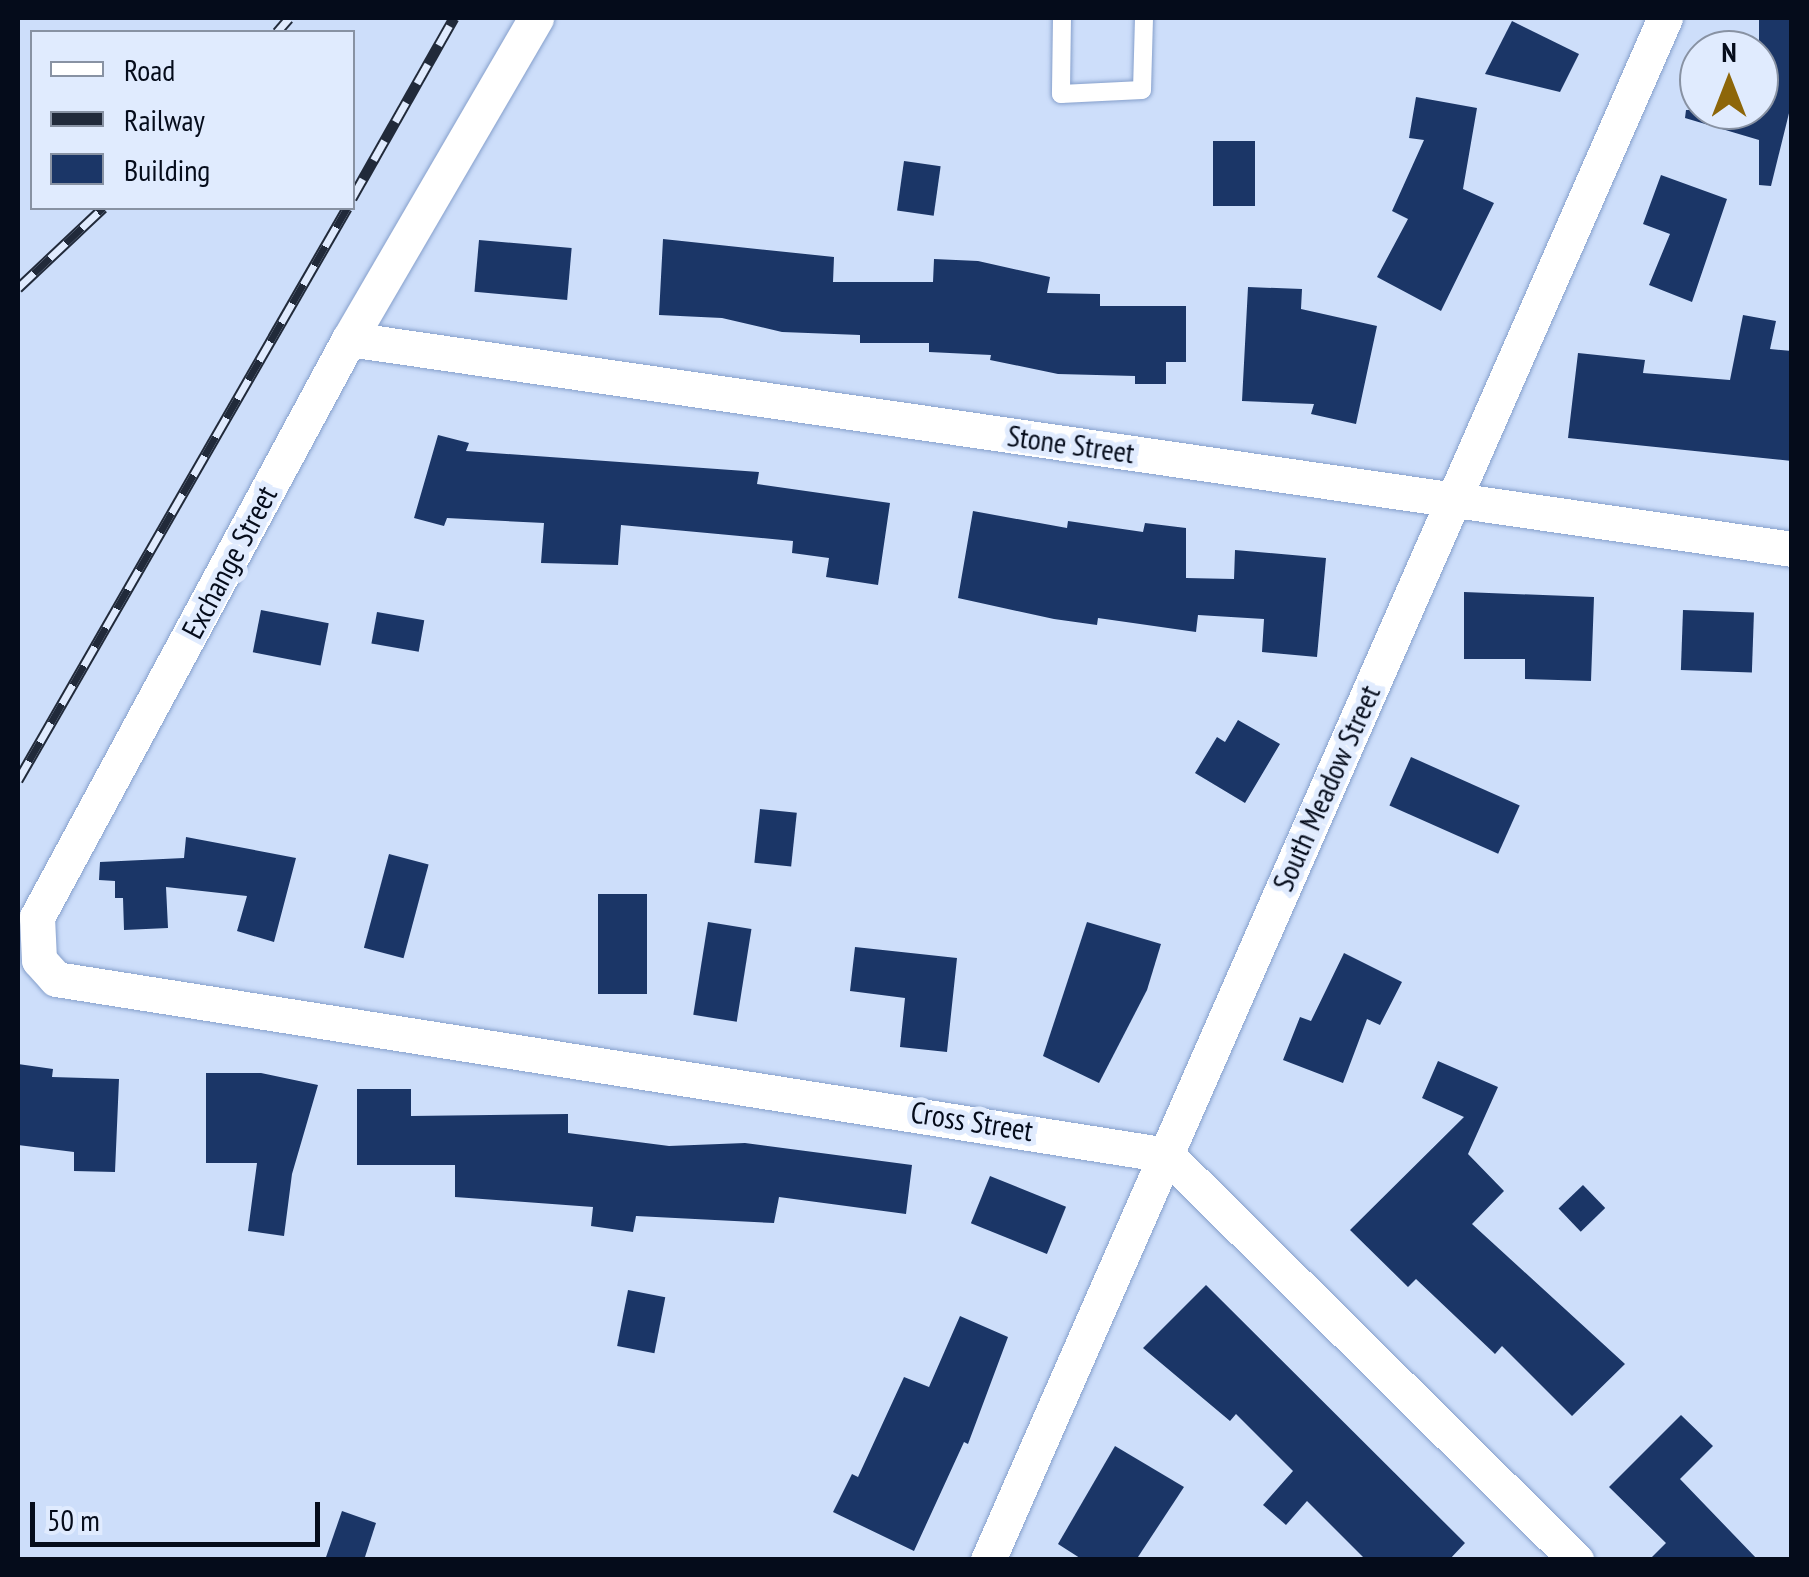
<!DOCTYPE html>
<style>
body{margin:0}
#map{position:relative;width:1809px;height:1577px;overflow:hidden;background:#cddefa;font-family:"PT Sans Narrow",sans-serif}
div>[style]{position:absolute}
.building>*{inset:0;background:#1b3667;transform-origin:0 0}
.roads{filter:drop-shadow(0 0 2px #859fcb) drop-shadow(0 0 2px #859fcb)}
.service>*{height:18px;margin:-9px;padding:0 9px;transform-origin:9px;border-radius:9px;background:#fff}
.minor>*{height:35px;margin:-17.5px;padding:0 17.5px;transform-origin:17.5px;border-radius:17.5px;background:#fff}
.rail>*{height:11px;margin-top:-5.5px;transform-origin:0;background:repeating-linear-gradient(90deg,#e0ebfe 0 22px,#212a3a 0 44px);box-sizing:border-box;border-block:2px solid #212a3a}
span{translate:-50% -50%;white-space:nowrap;text-align:center;line-height:1.15;-webkit-text-stroke:10px #e0ebfe;paint-order:stroke}
.street-label{font-size:30px;color:#050c1b}
.frame{position:absolute;inset:0;border:20px solid #050c1b;pointer-events:none}
.legend{position:absolute;left:30px;top:30px;width:325px;height:180px;box-sizing:border-box;background:#e0ebfe;border:2px solid #8892a3;margin:0;padding:12px 18px;list-style:none;font-size:30px;color:#050c1b}
.legend li{display:flex;align-items:center;gap:20px;height:50px}
.legend b{width:50px;border:2px solid #8892a3}
.north{position:absolute;left:1679px;top:30px;width:100px;height:100px;box-sizing:border-box;background:#e0ebfe;border:2px solid #8892a3;border-radius:50%;rotate:0deg;font-size:28px;font-weight:700;line-height:40px;text-align:center;color:#050c1b}
.north::after{content:'';display:block;margin:auto;width:35px;height:45px;background:#8d6609;clip-path:polygon(50% 0,100% 100%,50% 72%,0 100%)}
.scale{position:absolute;left:30px;top:1502px;width:290px;height:45px;box-sizing:border-box;border:5px solid #050c1b;border-top:0;padding-left:12px;font-size:30px;line-height:35px;white-space:nowrap;color:#050c1b;-webkit-text-stroke:8px #e0ebfe;paint-order:stroke}
</style>
<div id="map">
<div class="building">
<i style="clip-path:polygon(1759px 18px,1792px 18px,1792px 101px,1771px 186px,1759px 185px,1759px 140px,1685px 118px,1686px 110px,1759px 110px)"></i>
<i style="clip-path:polygon(1512px 21px,1579px 54px,1560px 92px,1485px 74px)"></i>
<i style="clip-path:polygon(1416px 97px,1477px 108px,1463px 189px,1494px 203px,1441px 311px,1377px 277px,1408px 219px,1392px 211px,1424px 140px,1409px 138px)"></i>
<i style="left:1213px;top:141px;width:42px;height:65px"></i>
<i style="left:904px;top:161px;width:37px;height:50px;rotate:8deg"></i>
<i style="clip-path:polygon(1661px 175px,1727px 199px,1692px 302px,1649px 285px,1670px 234px,1643px 224px)"></i>
<i style="clip-path:polygon(663px 239px,834px 257px,833px 282px,933px 282px,934px 259px,978px 261px,1050px 277px,1047px 293px,1100px 294px,1100px 306px,1186px 306px,1186px 362px,1166px 362px,1166px 384px,1135px 384px,1135px 376px,1058px 374px,990px 360px,991px 355px,929px 352px,929px 343px,860px 343px,860px 335px,782px 332px,722px 318px,659px 315px)"></i>
<i style="left:479px;top:240px;width:93px;height:52px;rotate:5deg"></i>
<i style="clip-path:polygon(1248px 287px,1302px 289px,1301px 309px,1377px 326px,1356px 424px,1311px 414px,1314px 404px,1242px 401px)"></i>
<i style="clip-path:polygon(1743px 315px,1776px 321px,1770px 349px,1792px 351px,1792px 461px,1568px 438px,1578px 353px,1645px 360px,1643px 373px,1730px 380px)"></i>
<i style="clip-path:polygon(438px 435px,469px 443px,466px 451px,759px 472px,757px 484px,890px 503px,878px 585px,826px 577px,829px 558px,792px 553px,793px 541px,621px 525px,618px 565px,541px 563px,544px 523px,447px 518px,444px 526px,414px 518px)"></i>
<i style="clip-path:polygon(973px 511px,1067px 528px,1068px 521px,1143px 532px,1145px 523px,1186px 528px,1186px 578px,1234px 579px,1235px 550px,1326px 558px,1317px 657px,1262px 652px,1264px 619px,1198px 615px,1196px 632px,1098px 618px,1097px 625px,1054px 619px,958px 598px)"></i>
<i style="clip-path:polygon(1464px 592px,1594px 597px,1591px 681px,1525px 679px,1525px 659px,1464px 659px)"></i>
<i style="left:261px;top:610px;width:69px;height:43px;rotate:11deg"></i>
<i style="left:1683px;top:610px;width:71px;height:60px;rotate:2deg"></i>
<i style="left:377px;top:612px;width:48px;height:32px;rotate:10deg"></i>
<i style="clip-path:polygon(1238px 720px,1280px 744px,1245px 803px,1195px 773px,1217px 737px,1225px 742px)"></i>
<i style="left:1411px;top:757px;width:119px;height:53px;rotate:24deg"></i>
<i style="left:760px;top:809px;width:37px;height:54px;rotate:6deg"></i>
<i style="clip-path:polygon(186px 837px,296px 858px,274px 942px,237px 931px,247px 896px,166px 887px,168px 928px,124px 930px,123px 898px,115px 898px,115px 881px,99px 880px,100px 862px,184px 858px)"></i>
<i style="left:389px;top:854px;width:41px;height:97px;rotate:15deg"></i>
<i style="left:598px;top:894px;width:49px;height:100px"></i>
<i style="left:708px;top:922px;width:44px;height:94px;rotate:9deg"></i>
<i style="clip-path:polygon(1087px 922px,1161px 944px,1147px 990px,1099px 1083px,1043px 1056px)"></i>
<i style="clip-path:polygon(855px 947px,957px 958px,947px 1052px,900px 1047px,905px 998px,850px 991px)"></i>
<i style="clip-path:polygon(1344px 953px,1402px 982px,1380px 1025px,1367px 1019px,1343px 1083px,1283px 1060px,1300px 1017px,1311px 1021px)"></i>
<i style="clip-path:polygon(1438px 1061px,1498px 1087px,1468px 1154px,1504px 1191px,1472px 1224px,1625px 1364px,1572px 1416px,1502px 1346px,1495px 1354px,1416px 1279px,1408px 1287px,1350px 1230px,1464px 1117px,1422px 1098px)"></i>
<i style="clip-path:polygon(18px 1064px,53px 1069px,52px 1077px,119px 1079px,115px 1172px,74px 1171px,74px 1152px,18px 1145px)"></i>
<i style="clip-path:polygon(206px 1073px,261px 1073px,318px 1085px,292px 1174px,284px 1236px,248px 1231px,257px 1163px,206px 1163px)"></i>
<i style="clip-path:polygon(357px 1089px,411px 1089px,411px 1116px,568px 1114px,568px 1133px,669px 1146px,745px 1143px,912px 1165px,906px 1214px,779px 1197px,774px 1223px,636px 1216px,633px 1232px,591px 1226px,593px 1207px,455px 1197px,455px 1165px,357px 1165px)"></i>
<i style="left:990px;top:1176px;width:82px;height:51px;rotate:22deg"></i>
<i style="left:1583px;top:1185px;width:32px;height:34px;rotate:46deg"></i>
<i style="clip-path:polygon(1206px 1285px,1465px 1543px,1449px 1560px,1366px 1560px,1307px 1501px,1286px 1525px,1263px 1505px,1293px 1471px,1236px 1414px,1230px 1421px,1143px 1348px)"></i>
<i style="left:628px;top:1290px;width:38px;height:57px;rotate:11deg"></i>
<i style="clip-path:polygon(960px 1316px,1008px 1337px,968px 1444px,964px 1442px,914px 1551px,833px 1512px,852px 1474px,858px 1477px,904px 1377px,929px 1387px)"></i>
<i style="clip-path:polygon(1681px 1415px,1713px 1446px,1680px 1479px,1758px 1560px,1649px 1560px,1666px 1543px,1609px 1487px)"></i>
<i style="clip-path:polygon(1115px 1446px,1184px 1487px,1136px 1560px,1083px 1560px,1058px 1544px)"></i>
<i style="clip-path:polygon(342px 1511px,376px 1523px,364px 1560px,325px 1560px)"></i>
</div>
<div class="roads">
<div class="service">
<i style="left:1062px;top:18px;width:76px;rotate:90.8deg"></i>
<i style="left:1061px;top:94px;width:81px;rotate:-2.8deg"></i>
<i style="left:1142px;top:90px;width:72px;rotate:-88.4deg"></i>
</div>
<div class="minor">
<i style="left:536px;top:18px;width:371px;rotate:120.2deg"></i>
<i style="left:349px;top:339px;width:657px;rotate:118.36deg"></i>
<i style="left:37px;top:917px;width:43px;rotate:87.3deg"></i>
<i style="left:39px;top:960px;width:25px;rotate:48deg"></i>
<i style="left:56px;top:979px;width:1125px;rotate:9deg"></i>
<i style="left:1167px;top:1155px;width:576px;rotate:44.72deg"></i>
<i style="left:349px;top:339px;width:1458px;rotate:8.28deg"></i>
<i style="left:988px;top:1560px;width:1684px;rotate:-66.3deg"></i>
</div>
</div>
<div class="rail">
<i style="left:277px;top:32px;width:18px;rotate:-49deg"></i>
<i style="left:352px;top:198px;width:207px;rotate:-60.5deg"></i>
<i style="left:18px;top:288px;width:117px;rotate:-43.3deg"></i>
<i style="left:18px;top:780px;width:660px;rotate:-60.09deg"></i>
</div>
<div class="street-label">
<span style="left:1071px;top:444px;rotate:8deg">Stone Street</span>
<span style="left:229px;top:562px;rotate:-62deg">Exchange Street</span>
<span style="left:1326px;top:788px;rotate:-66deg">South Meadow Street</span>
<span style="left:972px;top:1121px;rotate:9deg">Cross Street</span>
</div>
<div class="frame"></div>
<ul class="legend">
<li><b style="height:12px;background:#fff"></b>Road</li>
<li><b style="height:12px;background:#212a3a"></b>Railway</li>
<li><b style="height:28px;background:#1b3667"></b>Building</li>
</ul>
<div class="north">N</div>
<div class="scale">50 m</div>
</div>
